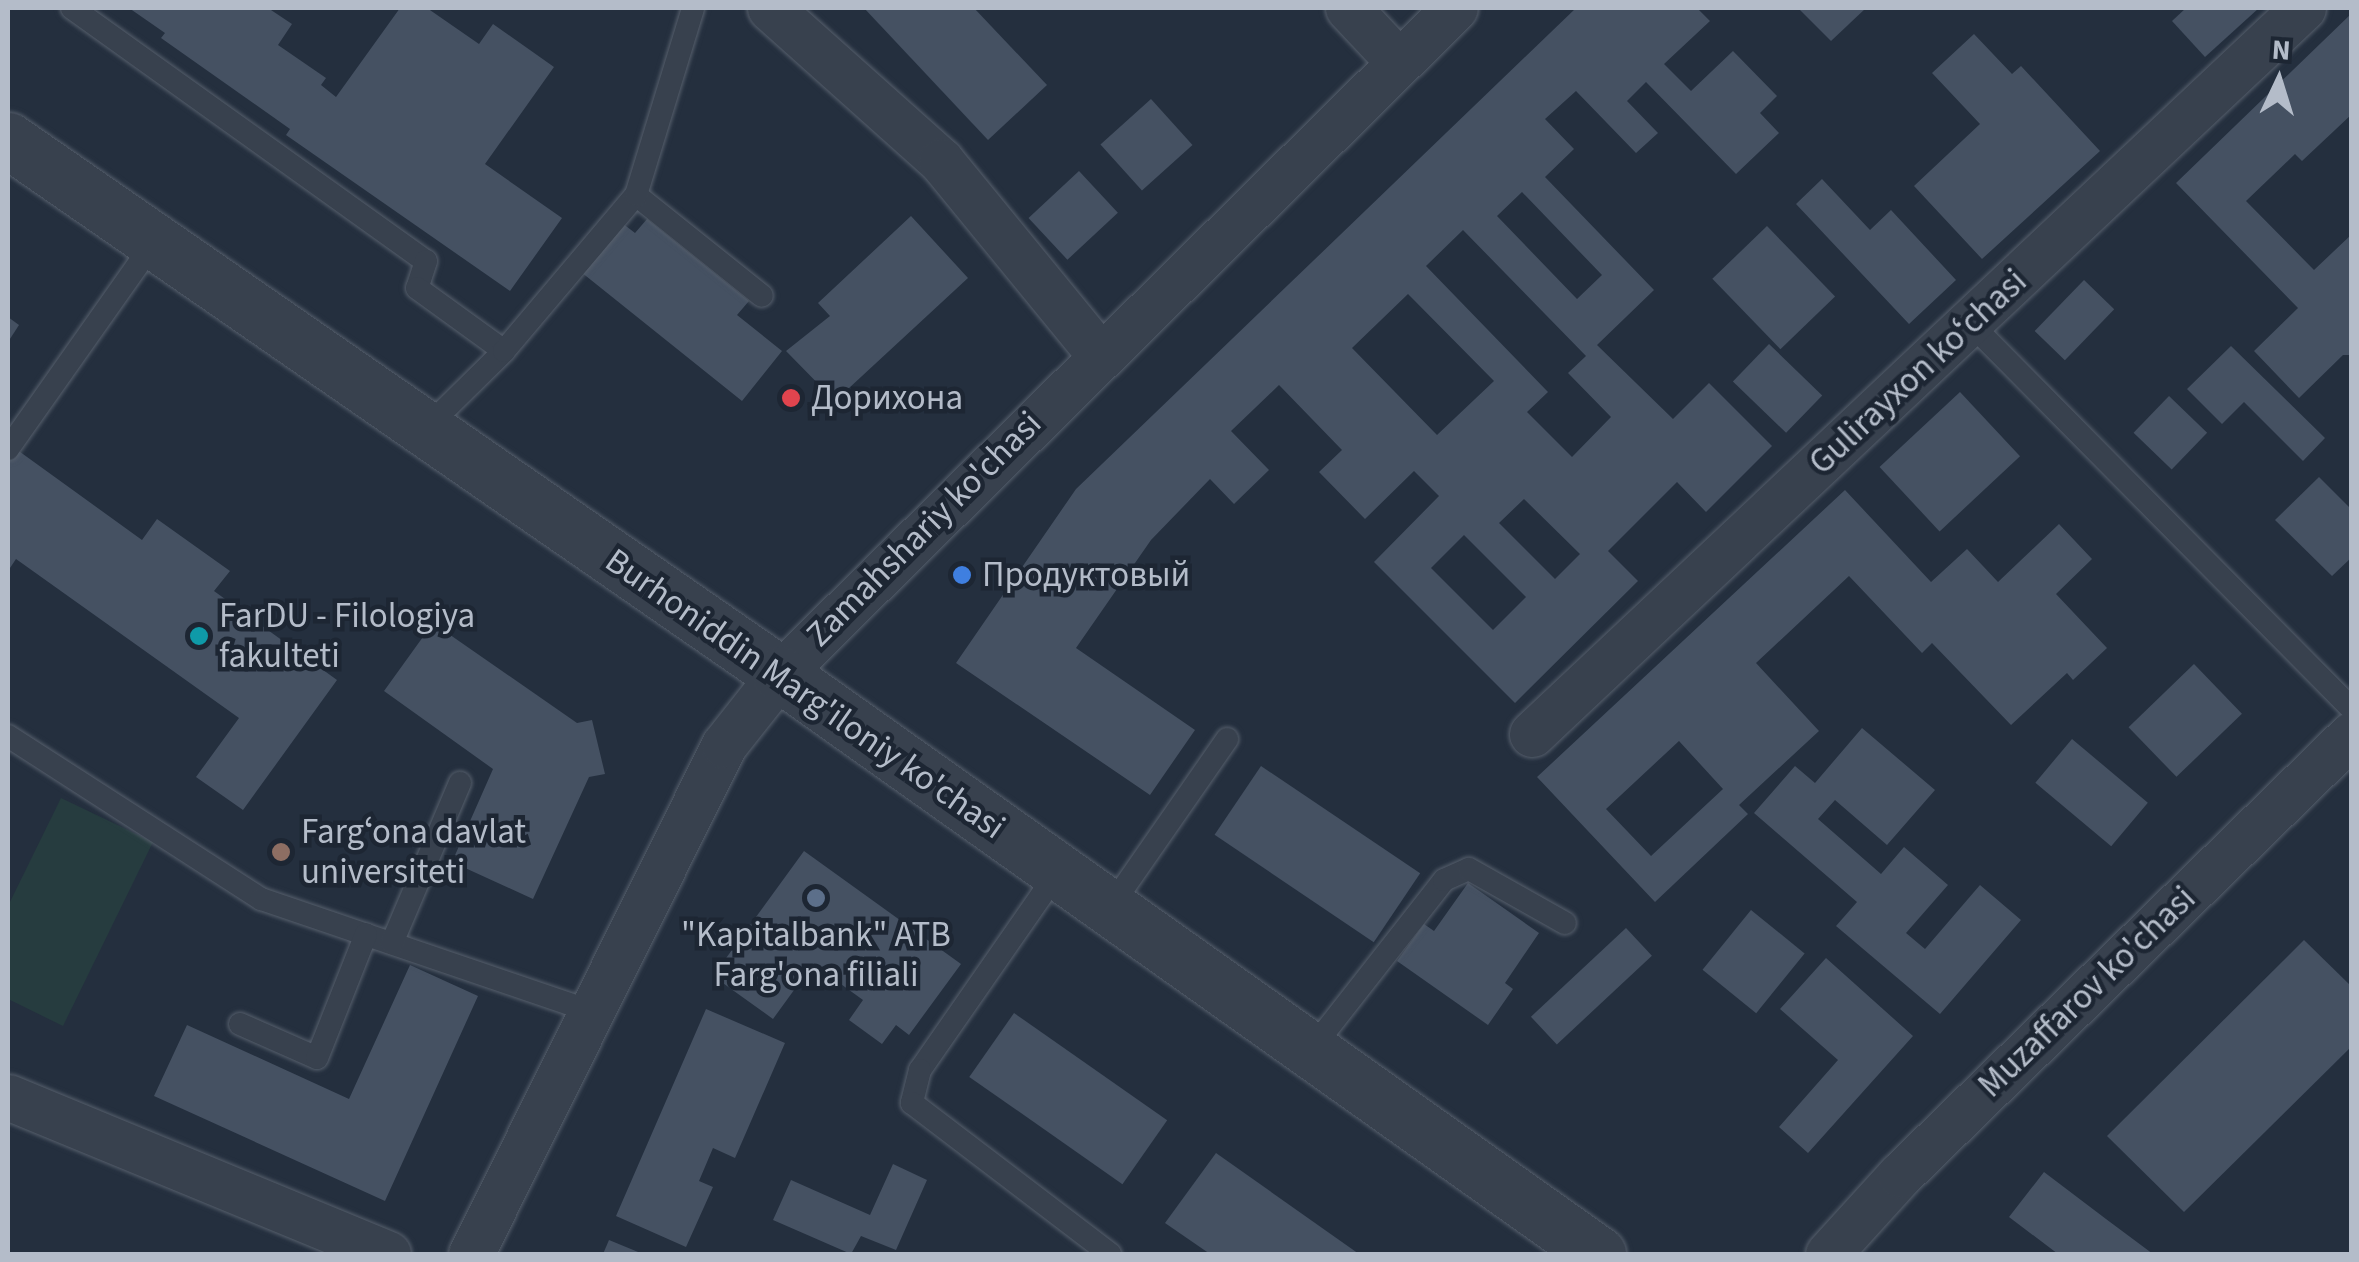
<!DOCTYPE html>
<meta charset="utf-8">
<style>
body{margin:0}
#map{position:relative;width:2359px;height:1262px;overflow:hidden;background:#242f3e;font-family:"Source Sans 3",sans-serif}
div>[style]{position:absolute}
.green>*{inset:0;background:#263c3f}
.building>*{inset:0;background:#455162;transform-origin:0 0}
.roads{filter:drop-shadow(0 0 2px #565f6c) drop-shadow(0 0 2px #565f6c)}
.service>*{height:22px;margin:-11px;padding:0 11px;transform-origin:11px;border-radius:11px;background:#38414e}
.minor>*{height:45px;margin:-22.5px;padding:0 22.5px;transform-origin:22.5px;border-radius:22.5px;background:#38414e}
.tertiary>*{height:55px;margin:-27.5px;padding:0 27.5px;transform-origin:27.5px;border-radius:27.5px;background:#38414e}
.dots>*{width:28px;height:28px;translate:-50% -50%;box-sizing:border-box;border:5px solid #1d2633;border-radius:50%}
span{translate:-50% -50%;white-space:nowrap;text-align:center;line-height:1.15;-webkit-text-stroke:9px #1d2633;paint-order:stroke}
.street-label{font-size:35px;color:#b4bcc9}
.poi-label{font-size:35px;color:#b4bcc9}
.left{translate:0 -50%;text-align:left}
.frame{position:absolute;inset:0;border:10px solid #b4bcc9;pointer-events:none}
.north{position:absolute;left:2229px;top:30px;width:100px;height:100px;-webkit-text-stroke:8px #1d2633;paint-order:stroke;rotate:4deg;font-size:28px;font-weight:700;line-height:40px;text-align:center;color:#b4bcc9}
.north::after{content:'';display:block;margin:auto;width:35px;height:45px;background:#b4bcc9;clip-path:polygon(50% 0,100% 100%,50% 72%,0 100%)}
</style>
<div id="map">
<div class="green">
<i style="clip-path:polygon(61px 798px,153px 842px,63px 1026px,8px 999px,8px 906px)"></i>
</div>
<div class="building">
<i style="clip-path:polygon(129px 8px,268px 8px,292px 24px,278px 45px,326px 78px,321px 85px,336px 97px,400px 8px,427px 8px,479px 44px,493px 24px,554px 67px,485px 164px,562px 218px,510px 291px,286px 135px,290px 129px,161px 38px,165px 33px)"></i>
<i style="clip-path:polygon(864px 8px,974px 8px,1047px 85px,988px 140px)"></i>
<i style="clip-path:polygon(evenodd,1576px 8px,1697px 8px,1710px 21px,1664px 64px,1691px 91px,1733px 51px,1777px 96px,1760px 113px,1779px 133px,1736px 174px,1646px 82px,1627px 101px,1658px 133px,1636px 153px,1576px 91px,1545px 119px,1574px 149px,1545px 177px,1654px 290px,1597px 345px,1673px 419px,1709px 383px,1772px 446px,1706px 512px,1677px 482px,1608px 551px,1638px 581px,1515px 703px,1374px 562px,1439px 496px,1414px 471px,1365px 519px,1319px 472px,1342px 450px,1279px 385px,1231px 431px,1269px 470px,1234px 504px,1210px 479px,1151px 540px,1076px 648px,1195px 730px,1150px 795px,956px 663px,1076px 489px,1576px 8px,1522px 192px,1602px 275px,1577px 299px,1497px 216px,1522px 192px,1576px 8px,1463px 230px,1586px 356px,1568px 373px,1611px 417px,1572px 457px,1527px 412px,1548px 392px,1426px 266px,1463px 230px,1576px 8px,1408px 294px,1494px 381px,1437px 435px,1352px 348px,1408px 294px,1576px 8px,1524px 499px,1580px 554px,1555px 579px,1499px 523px,1524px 499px,1576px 8px,1464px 535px,1526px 597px,1493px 630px,1431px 568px,1464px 535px)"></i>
<i style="clip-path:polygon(1798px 8px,1866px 8px,1831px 41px)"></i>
<i style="clip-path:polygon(2186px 8px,2259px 8px,2205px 57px,2172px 21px)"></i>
<i style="clip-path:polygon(2352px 13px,2352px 114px,2302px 161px,2295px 154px,2246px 201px,2314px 270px,2352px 234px,2352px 355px,2343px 355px,2299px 398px,2254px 351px,2298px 308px,2176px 183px)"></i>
<i style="clip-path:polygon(1974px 34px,2012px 74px,2021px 66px,2100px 151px,1982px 259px,1914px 186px,1980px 124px,1932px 73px)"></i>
<i style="left:1151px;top:99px;width:62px;height:68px;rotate:48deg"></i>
<i style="left:1079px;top:171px;width:57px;height:69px;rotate:47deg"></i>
<i style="clip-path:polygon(1822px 179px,1870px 230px,1891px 210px,1956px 280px,1909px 324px,1796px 204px)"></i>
<i style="clip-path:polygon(911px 216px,968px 278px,835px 401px,786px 351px,830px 316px,818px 303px)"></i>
<i style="clip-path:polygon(647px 219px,749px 301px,737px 315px,782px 351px,742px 401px,581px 272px,622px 223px,635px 233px)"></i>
<i style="left:1767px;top:226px;width:98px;height:76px;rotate:46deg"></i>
<i style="left:2084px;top:280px;width:42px;height:71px;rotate:44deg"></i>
<i style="clip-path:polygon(8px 317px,19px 325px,8px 342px)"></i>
<i style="left:1769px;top:344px;width:74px;height:52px;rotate:44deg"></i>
<i style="clip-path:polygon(2231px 346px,2325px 438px,2303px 461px,2244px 402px,2222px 424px,2187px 389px)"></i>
<i style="left:1960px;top:392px;width:88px;height:110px;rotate:47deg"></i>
<i style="left:2169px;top:396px;width:53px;height:51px;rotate:44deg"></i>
<i style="clip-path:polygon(16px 449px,142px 540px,157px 519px,230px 571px,214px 591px,337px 680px,243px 810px,196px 777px,239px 718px,16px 559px,8px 571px,8px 461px)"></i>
<i style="clip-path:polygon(2319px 477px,2352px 510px,2352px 557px,2332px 576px,2275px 520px)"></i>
<i style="clip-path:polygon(evenodd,1845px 490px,1931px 582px,1967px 549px,1998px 582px,2059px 524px,2092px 559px,2056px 594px,2107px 648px,2073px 680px,2067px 673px,2011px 725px,1932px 643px,1922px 653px,1849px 576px,1756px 663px,1819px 731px,1739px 805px,1748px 814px,1655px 902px,1537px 777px,1845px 490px,1679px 741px,1723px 789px,1651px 856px,1606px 809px,1679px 741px)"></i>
<i style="clip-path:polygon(433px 623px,577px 723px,592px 720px,605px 774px,589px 777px,533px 899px,452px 862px,493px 769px,384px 691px)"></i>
<i style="left:2194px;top:664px;width:69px;height:91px;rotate:46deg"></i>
<i style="clip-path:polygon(1862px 728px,1935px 790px,1887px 845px,1835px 800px,1818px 819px,1881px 874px,1904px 847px,1948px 885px,1906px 933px,1925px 949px,1980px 885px,2021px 920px,1940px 1014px,1836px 926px,1857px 902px,1754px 813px,1795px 766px,1815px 783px)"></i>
<i style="left:2072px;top:739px;width:99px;height:57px;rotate:40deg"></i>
<i style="left:1261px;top:766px;width:192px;height:83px;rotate:34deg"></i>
<i style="clip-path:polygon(804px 851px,961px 964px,909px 1035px,896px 1025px,882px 1044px,849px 1020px,863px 1000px,813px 964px,773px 1019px,713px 976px)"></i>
<i style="clip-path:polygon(1468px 883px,1539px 933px,1505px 983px,1513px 989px,1488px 1025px,1397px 961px,1424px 924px,1434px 931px)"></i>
<i style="left:1751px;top:910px;width:69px;height:77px;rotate:39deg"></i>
<i style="left:1626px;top:928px;width:38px;height:130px;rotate:47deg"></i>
<i style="clip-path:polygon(2304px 940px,2352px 987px,2352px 1046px,2184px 1212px,2107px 1136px)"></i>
<i style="clip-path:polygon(1826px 958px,1913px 1036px,1808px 1153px,1779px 1127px,1838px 1060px,1780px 1009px)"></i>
<i style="clip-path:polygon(410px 965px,478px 996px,385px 1201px,154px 1096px,187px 1025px,349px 1099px)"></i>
<i style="clip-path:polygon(706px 1009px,785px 1043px,735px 1158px,713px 1148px,699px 1181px,713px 1187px,686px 1247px,616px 1216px)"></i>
<i style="left:1014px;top:1013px;width:187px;height:78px;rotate:35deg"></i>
<i style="clip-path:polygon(1216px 1153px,1359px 1254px,1210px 1254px,1165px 1223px)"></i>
<i style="clip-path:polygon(893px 1164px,927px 1180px,896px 1250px,861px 1236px,851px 1254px,773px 1220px,791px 1180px,870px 1215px)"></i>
<i style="clip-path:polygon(2044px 1172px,2106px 1219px,2153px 1254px,2058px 1254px,2009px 1217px)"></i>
<i style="clip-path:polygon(609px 1240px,643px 1254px,603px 1254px)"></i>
</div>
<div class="roads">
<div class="service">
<i style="left:72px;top:8px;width:435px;rotate:35.6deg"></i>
<i style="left:426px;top:261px;width:28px;rotate:108deg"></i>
<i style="left:417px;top:288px;width:107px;rotate:35.9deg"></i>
<i style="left:636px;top:195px;width:161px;rotate:38.7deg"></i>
<i style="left:1970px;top:323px;width:543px;rotate:45.3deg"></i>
<i style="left:425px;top:429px;width:111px;rotate:-44.6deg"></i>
<i style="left:504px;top:351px;width:204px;rotate:-49.8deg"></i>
<i style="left:636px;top:195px;width:195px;rotate:-73deg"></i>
<i style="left:8px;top:449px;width:253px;rotate:-54.8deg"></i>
<i style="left:8px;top:736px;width:301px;rotate:32.8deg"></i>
<i style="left:261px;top:899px;width:351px;rotate:18.8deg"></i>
<i style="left:1057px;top:873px;width:240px;rotate:124.8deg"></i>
<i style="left:920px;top:1070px;width:34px;rotate:104deg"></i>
<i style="left:912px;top:1103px;width:249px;rotate:37.3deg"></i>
<i style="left:1109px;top:909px;width:207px;rotate:-55.2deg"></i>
<i style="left:392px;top:943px;width:174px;rotate:-67deg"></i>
<i style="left:240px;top:1024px;width:84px;rotate:23.8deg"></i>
<i style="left:317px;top:1058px;width:133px;rotate:-68.4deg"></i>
<i style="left:1310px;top:1051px;width:217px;rotate:-51.9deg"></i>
<i style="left:1444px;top:880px;width:27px;rotate:-24deg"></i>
<i style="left:1469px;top:869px;width:110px;rotate:29.4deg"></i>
</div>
<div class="minor">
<i style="left:770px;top:8px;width:229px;rotate:41.8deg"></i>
<i style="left:941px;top:161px;width:248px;rotate:50.7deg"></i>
<i style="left:1348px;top:8px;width:73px;rotate:46.7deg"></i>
<i style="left:1532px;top:734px;width:1059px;rotate:-43.28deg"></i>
<i style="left:8px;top:1097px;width:411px;rotate:22.4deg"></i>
<i style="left:471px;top:1254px;width:568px;rotate:-63.57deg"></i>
<i style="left:724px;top:745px;width:90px;rotate:-51.7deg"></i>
<i style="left:780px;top:674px;width:948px;rotate:-44.62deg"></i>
<i style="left:1828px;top:1254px;width:107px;rotate:-47.7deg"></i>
<i style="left:1900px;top:1175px;width:631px;rotate:-44.29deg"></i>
</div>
<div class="tertiary">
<i style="left:8px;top:140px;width:939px;rotate:34.67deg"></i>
<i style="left:780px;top:674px;width:1003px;rotate:35.34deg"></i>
</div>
</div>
<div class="dots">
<i style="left:791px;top:398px;background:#e0444e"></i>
<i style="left:962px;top:575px;background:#3f7fe0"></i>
<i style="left:199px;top:636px;background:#0f9aa8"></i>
<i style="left:281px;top:852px;background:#8d6e63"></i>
<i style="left:816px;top:898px;background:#5c6f8a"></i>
</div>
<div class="street-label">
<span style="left:1918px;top:372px;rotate:-43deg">Gulirayxon koʻchasi</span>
<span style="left:924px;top:529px;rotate:-45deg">Zamahshariy ko'chasi</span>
<span style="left:805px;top:694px;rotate:35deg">Burhoniddin Marg'iloniy ko'chasi</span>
<span style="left:2087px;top:992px;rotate:-44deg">Muzaffarov ko'chasi</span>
</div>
<div class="poi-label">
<span class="left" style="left:811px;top:398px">Дорихона</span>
<span class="left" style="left:982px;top:575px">Продуктовый</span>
<span class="left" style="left:219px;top:636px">FarDU - Filologiya<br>fakulteti</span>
<span class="left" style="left:301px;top:852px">Fargʻona davlat<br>universiteti</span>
<span style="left:816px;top:955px">"Kapitalbank" АТB<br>Farg'ona filiali</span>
</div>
<div class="frame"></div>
<div class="north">N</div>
</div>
